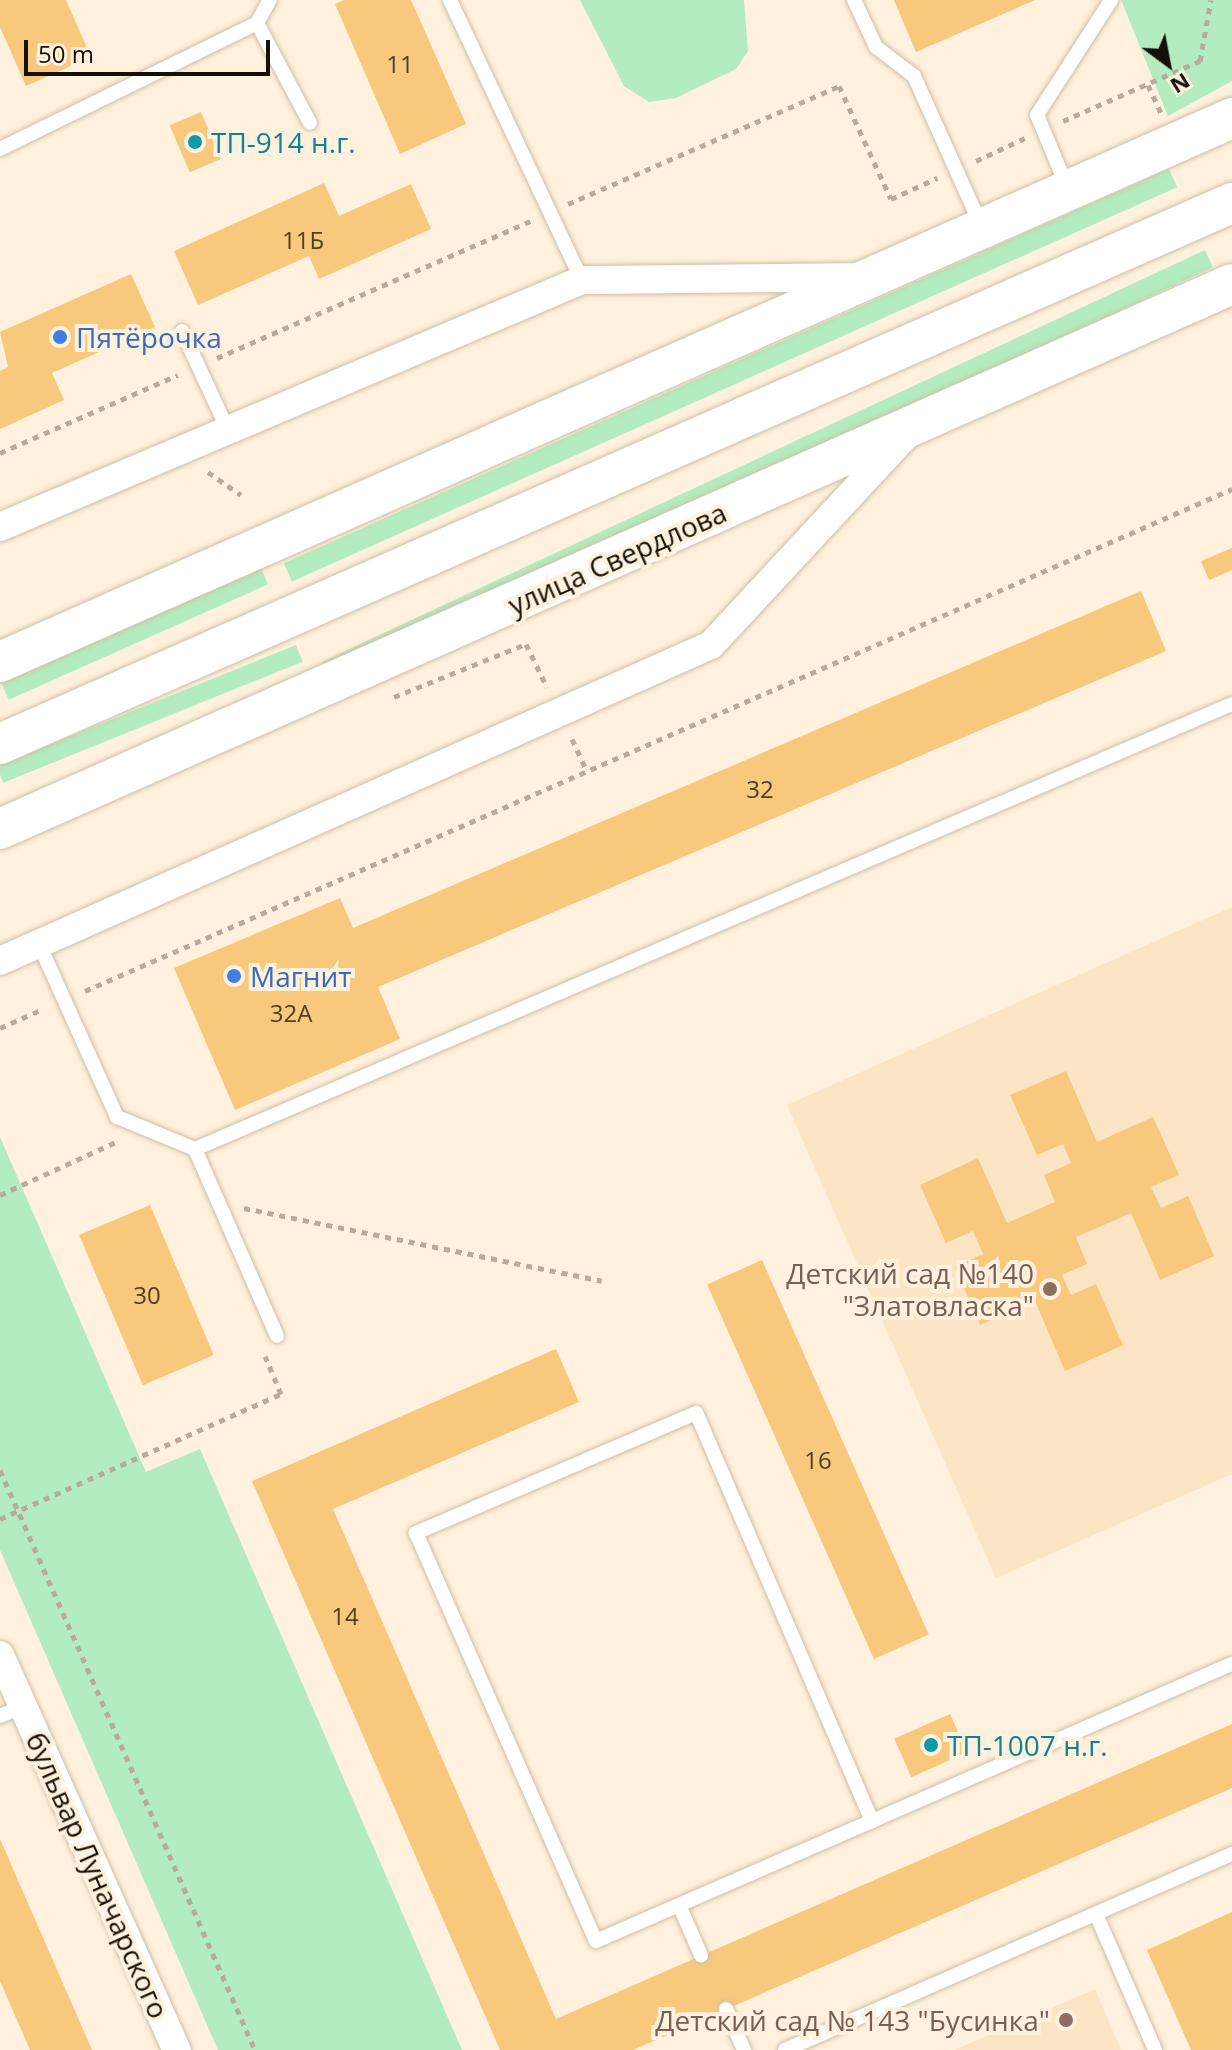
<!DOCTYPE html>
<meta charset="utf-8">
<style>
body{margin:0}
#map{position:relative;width:1232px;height:2050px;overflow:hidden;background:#fff1dd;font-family:"Open Sans",sans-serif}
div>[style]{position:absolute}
.built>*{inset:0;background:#fbe5c5}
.green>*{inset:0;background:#b3ecbe;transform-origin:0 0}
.building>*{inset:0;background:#f8c87d;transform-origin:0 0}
.path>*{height:5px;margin-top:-2.5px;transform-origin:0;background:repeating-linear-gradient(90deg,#b7ab9b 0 6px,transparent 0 12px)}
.roads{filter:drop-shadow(0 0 2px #cfbea6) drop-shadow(0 0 2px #cfbea6)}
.service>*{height:14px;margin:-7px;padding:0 7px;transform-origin:7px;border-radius:7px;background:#fff}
.minor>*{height:28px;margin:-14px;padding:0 14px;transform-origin:14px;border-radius:14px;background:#fff}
.secondary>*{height:40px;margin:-20px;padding:0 20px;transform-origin:20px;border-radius:20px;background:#fff}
.dots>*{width:22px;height:22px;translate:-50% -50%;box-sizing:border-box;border:4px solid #fff1dd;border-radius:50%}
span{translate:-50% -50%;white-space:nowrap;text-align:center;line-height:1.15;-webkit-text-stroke:8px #fff1dd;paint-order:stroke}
.number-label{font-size:24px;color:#4e3e24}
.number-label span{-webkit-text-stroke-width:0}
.culture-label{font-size:28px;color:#0d838f}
.left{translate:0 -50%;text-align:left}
.shop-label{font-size:28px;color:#366cbe}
.street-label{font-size:28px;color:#161007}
.education-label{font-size:28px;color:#785e54}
.right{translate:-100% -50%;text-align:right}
.north{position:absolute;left:1128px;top:24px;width:80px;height:80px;-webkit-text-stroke:6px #fff1dd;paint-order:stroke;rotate:148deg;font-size:22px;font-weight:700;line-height:32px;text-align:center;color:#161007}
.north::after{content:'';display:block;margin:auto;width:28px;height:36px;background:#161007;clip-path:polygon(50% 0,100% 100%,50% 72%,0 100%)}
.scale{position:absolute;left:24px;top:40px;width:246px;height:36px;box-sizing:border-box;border:4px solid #161007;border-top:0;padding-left:10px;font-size:24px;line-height:28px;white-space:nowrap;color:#161007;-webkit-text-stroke:6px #fff1dd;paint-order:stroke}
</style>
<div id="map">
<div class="built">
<i style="clip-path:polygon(1232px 907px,1232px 1474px,996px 1578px,787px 1105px)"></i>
<i style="clip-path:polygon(1095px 1989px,1121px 2050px,954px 2050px)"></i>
</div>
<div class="green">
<i style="clip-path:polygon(580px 0,744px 0,748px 51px,736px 69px,676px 98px,649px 102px,624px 86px)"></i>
<i style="clip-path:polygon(1121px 0,1232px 0,1232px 81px,1168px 116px)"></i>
<i style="left:1169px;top:169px;width:20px;height:969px;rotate:66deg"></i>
<i style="left:1205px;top:250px;width:19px;height:974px;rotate:65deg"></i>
<i style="left:260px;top:566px;width:20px;height:284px;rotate:66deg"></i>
<i style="left:296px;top:645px;width:18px;height:323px;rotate:68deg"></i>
<i style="clip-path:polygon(0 1137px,146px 1472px,200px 1449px,462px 2050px,218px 2050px,0 1550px)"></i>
</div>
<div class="building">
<i style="clip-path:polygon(0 0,66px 0,91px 57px,26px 86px,0 27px)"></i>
<i style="clip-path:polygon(344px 0,411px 0,466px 124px,400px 154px,335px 4px)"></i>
<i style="clip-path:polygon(894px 0,1035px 0,916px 52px)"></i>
<i style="left:201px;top:112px;width:51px;height:34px;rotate:67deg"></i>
<i style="clip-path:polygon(324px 183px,339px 216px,411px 184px,431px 229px,319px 279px,309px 256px,198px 305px,174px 251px)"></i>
<i style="clip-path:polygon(131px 274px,155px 327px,52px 373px,64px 400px,0 429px,0 371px,8px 367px,0 332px)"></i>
<i style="clip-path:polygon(1232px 548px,1232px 570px,1209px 580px,1201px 561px)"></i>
<i style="clip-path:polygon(1141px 591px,1166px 651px,378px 987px,400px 1039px,235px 1110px,174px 968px,340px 898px,353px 928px)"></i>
<i style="clip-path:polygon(1066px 1071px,1097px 1142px,1153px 1117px,1179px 1175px,1151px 1187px,1161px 1208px,1188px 1196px,1214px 1256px,1160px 1280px,1131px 1213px,1076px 1237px,1087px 1264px,1062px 1275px,1071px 1295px,1096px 1284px,1123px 1345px,1065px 1371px,1035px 1301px,980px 1325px,955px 1267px,983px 1254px,973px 1231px,946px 1243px,920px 1185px,978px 1158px,1007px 1223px,1055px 1202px,1044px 1175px,1071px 1163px,1063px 1144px,1037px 1155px,1010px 1095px)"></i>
<i style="left:150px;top:1205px;width:163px;height:77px;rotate:67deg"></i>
<i style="left:762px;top:1260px;width:410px;height:60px;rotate:66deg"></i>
<i style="clip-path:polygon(556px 1349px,579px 1402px,333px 1509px,556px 2019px,1232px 1724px,1232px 1788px,633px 2050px,500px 2050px,252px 1481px)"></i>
<i style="left:950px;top:1714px;width:42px;height:61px;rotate:66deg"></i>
<i style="clip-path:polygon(0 1839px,92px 2050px,30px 2050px,0 1981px)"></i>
<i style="clip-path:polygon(1232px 1912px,1232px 2050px,1191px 2050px,1147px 1950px)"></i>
</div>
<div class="path">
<i style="left:1148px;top:85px;width:31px;rotate:65deg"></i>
<i style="left:1063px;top:121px;width:150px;rotate:-23.7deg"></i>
<i style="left:1200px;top:61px;width:62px;rotate:-79.8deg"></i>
<i style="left:976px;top:161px;width:54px;rotate:-25.1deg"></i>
<i style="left:568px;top:204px;width:296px;rotate:-23.5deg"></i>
<i style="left:839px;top:86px;width:124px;rotate:65.3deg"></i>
<i style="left:891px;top:199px;width:51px;rotate:-24.5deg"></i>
<i style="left:217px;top:358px;width:342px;rotate:-23.6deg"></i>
<i style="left:0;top:453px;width:194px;rotate:-23.7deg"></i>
<i style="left:208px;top:472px;width:40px;rotate:34.9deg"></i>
<i style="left:394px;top:697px;width:142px;rotate:-21.9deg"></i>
<i style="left:526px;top:644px;width:48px;rotate:64deg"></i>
<i style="left:572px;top:739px;width:35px;rotate:65deg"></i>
<i style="left:85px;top:991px;width:1252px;rotate:-23.64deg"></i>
<i style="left:0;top:1028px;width:47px;rotate:-23.8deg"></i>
<i style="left:0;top:1195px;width:128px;rotate:-24.6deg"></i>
<i style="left:244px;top:1208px;width:365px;rotate:11.5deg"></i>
<i style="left:0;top:1470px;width:634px;rotate:66.27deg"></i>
<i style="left:0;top:1519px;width:308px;rotate:-24deg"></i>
<i style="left:281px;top:1394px;width:41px;rotate:-112.8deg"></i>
</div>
<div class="roads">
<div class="service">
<i style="left:450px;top:0;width:310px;rotate:64.8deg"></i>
<i style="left:854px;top:0;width:52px;rotate:64.9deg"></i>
<i style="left:876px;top:47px;width:48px;rotate:37.3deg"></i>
<i style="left:914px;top:76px;width:163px;rotate:65.8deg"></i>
<i style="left:257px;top:23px;width:26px;rotate:-61deg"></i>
<i style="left:0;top:149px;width:286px;rotate:-26.1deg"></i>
<i style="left:257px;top:23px;width:113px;rotate:62.1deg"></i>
<i style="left:1068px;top:189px;width:80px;rotate:-112.7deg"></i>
<i style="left:1037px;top:115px;width:137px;rotate:-57.2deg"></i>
<i style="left:182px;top:331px;width:109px;rotate:65.1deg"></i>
<i style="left:39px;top:944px;width:190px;rotate:65.7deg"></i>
<i style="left:117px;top:1117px;width:84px;rotate:22.3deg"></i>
<i style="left:195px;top:1149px;width:1128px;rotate:-23.23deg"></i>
<i style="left:195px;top:1149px;width:204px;rotate:66.3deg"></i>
<i style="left:0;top:1716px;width:25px;rotate:-23deg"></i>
<i style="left:872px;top:1821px;width:444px;rotate:-113.3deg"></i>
<i style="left:696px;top:1413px;width:305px;rotate:156.8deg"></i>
<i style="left:416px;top:1533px;width:446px;rotate:66.2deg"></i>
<i style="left:596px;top:1941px;width:301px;rotate:-23.5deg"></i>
<i style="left:872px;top:1821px;width:393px;rotate:-23.6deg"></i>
<i style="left:679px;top:1905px;width:55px;rotate:66.3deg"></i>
<i style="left:1096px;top:1914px;width:148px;rotate:66.5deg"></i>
<i style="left:726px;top:2009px;width:45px;rotate:66.3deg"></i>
<i style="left:785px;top:2050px;width:488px;rotate:-23.7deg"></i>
</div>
<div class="minor">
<i style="left:0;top:527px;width:632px;rotate:-23deg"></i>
<i style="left:582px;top:280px;width:277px;rotate:-0.6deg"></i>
<i style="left:0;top:961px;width:778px;rotate:-23.96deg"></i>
<i style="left:711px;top:645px;width:289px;rotate:-47.1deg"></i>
<i style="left:0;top:1655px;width:433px;rotate:65.9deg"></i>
</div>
<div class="secondary">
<i style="left:0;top:662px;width:1347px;rotate:-23.82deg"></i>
<i style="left:0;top:744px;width:1346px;rotate:-23.71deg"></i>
<i style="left:0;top:829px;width:1347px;rotate:-23.86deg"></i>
</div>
</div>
<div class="dots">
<i style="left:195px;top:142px;background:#0f9aa8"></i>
<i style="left:60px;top:337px;background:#3f7fe0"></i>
<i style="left:234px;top:976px;background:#3f7fe0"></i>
<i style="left:1050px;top:1289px;background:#8d6e63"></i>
<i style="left:931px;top:1745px;background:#0f9aa8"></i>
<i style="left:1066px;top:2020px;background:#8d6e63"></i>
</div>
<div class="number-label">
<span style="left:400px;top:64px">11</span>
<span style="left:303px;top:240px">11Б</span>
<span style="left:760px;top:789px">32</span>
<span style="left:291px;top:1013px">32А</span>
<span style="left:147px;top:1295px">30</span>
<span style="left:818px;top:1460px">16</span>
<span style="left:345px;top:1616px">14</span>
</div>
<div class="culture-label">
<span class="left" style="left:211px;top:142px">ТП-914 н.г.</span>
<span class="left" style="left:947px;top:1745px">ТП-1007 н.г.</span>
</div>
<div class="shop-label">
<span class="left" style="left:76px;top:337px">Пятёрочка</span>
<span class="left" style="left:250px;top:976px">Магнит</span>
</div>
<div class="street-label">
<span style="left:617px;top:558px;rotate:-24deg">улица Свердлова</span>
<span style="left:98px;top:1875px;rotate:66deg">бульвар Луначарского</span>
</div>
<div class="education-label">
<span class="right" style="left:1034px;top:1289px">Детский сад №140<br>"Златовласка"</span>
<span class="right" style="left:1050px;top:2020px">Детский сад № 143 "Бусинка"</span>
</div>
<div class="north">N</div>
<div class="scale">50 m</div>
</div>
